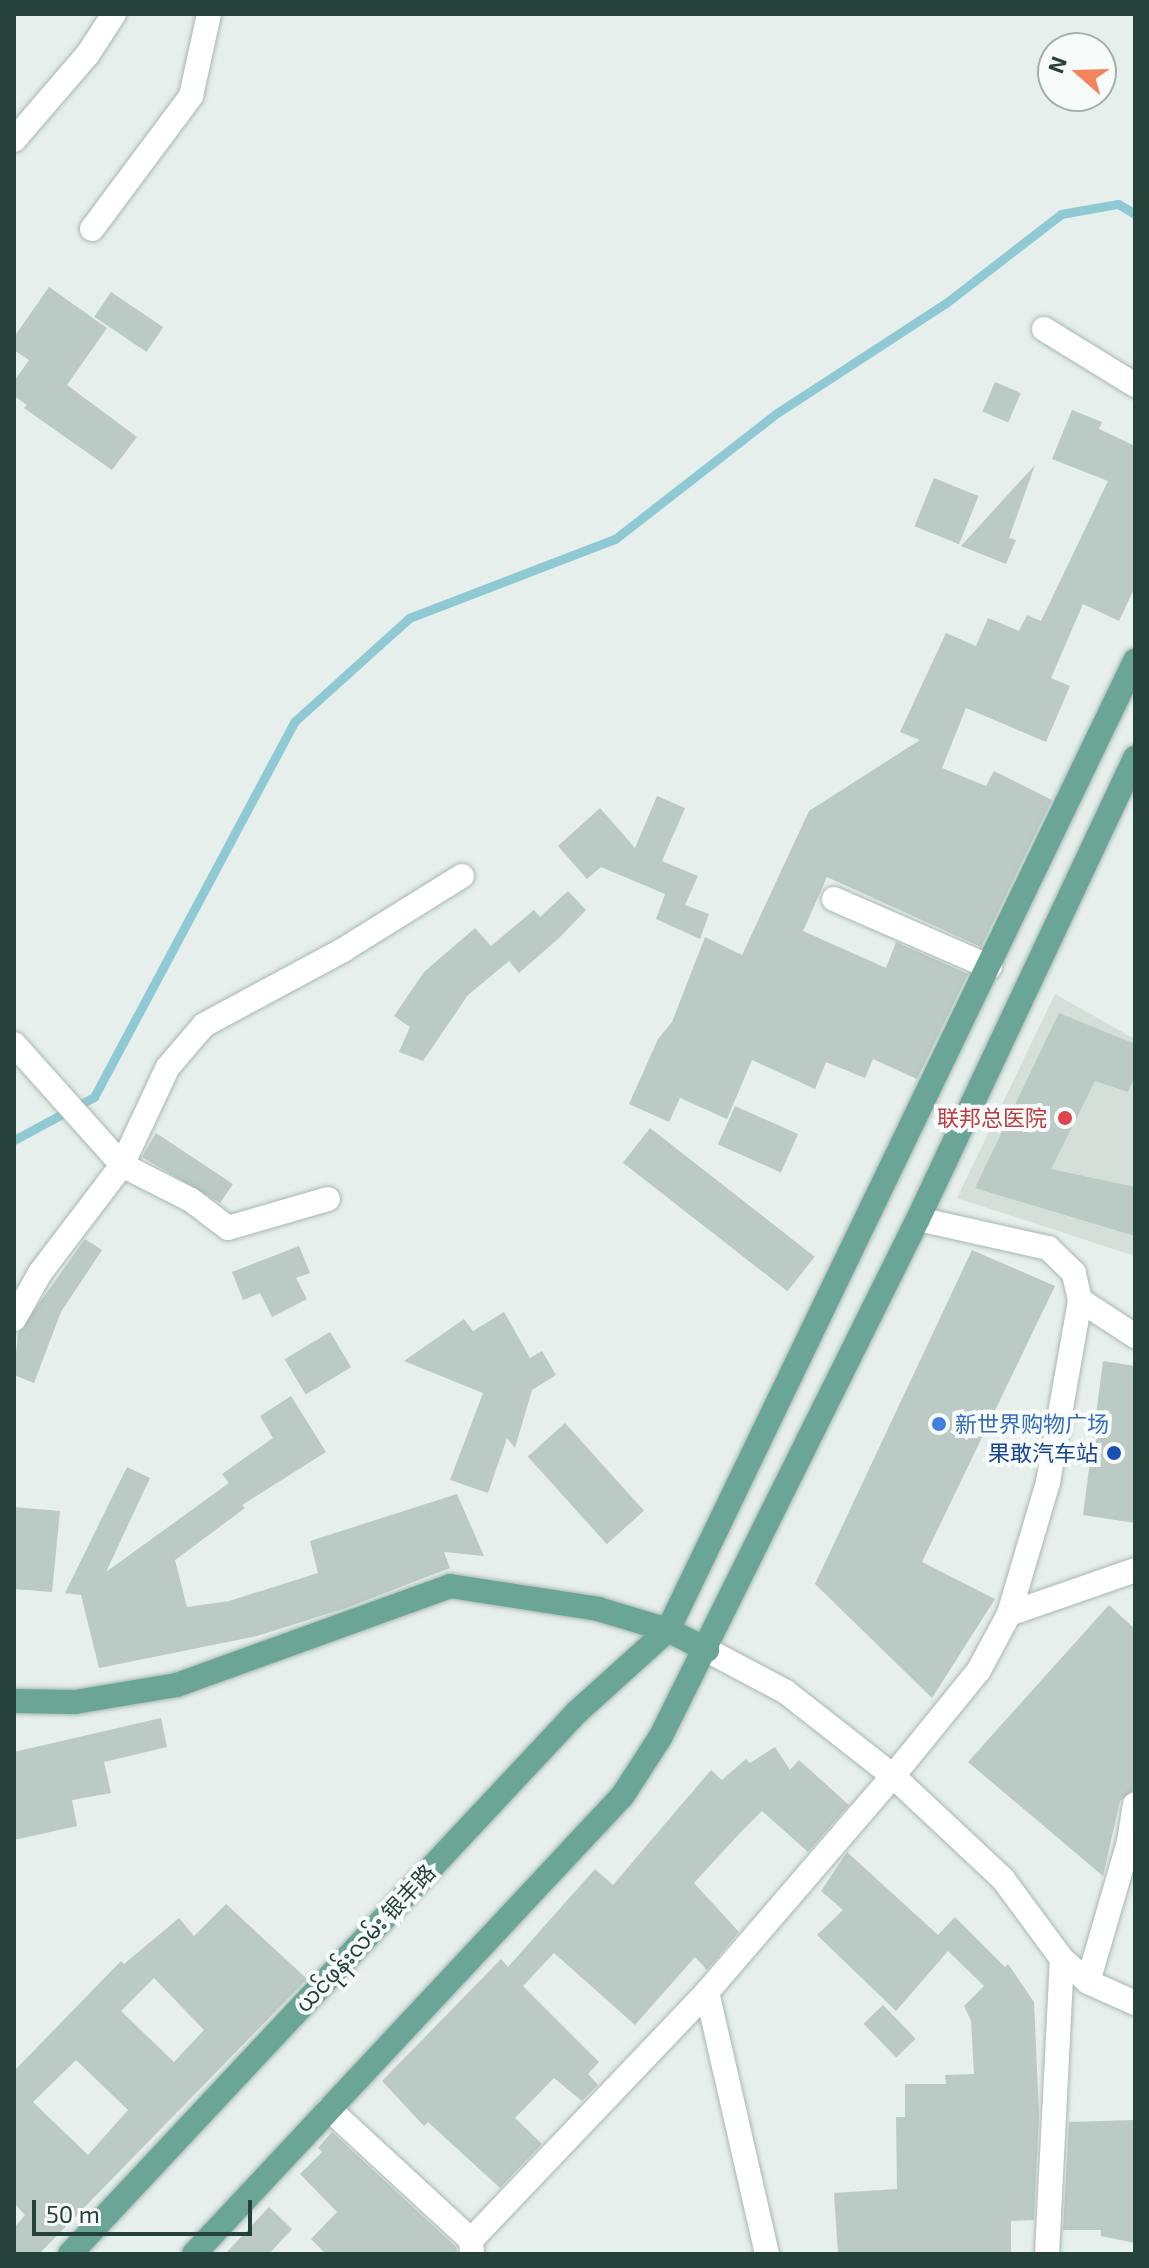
<!DOCTYPE html>
<meta charset="utf-8">
<style>
body{margin:0}
#map{position:relative;width:1149px;height:2268px;overflow:hidden;background:#e6efeb;font-family:"Exo 2","Noto Sans SC","Noto Sans Myanmar",sans-serif}
div>[style]{position:absolute}
.built>*{inset:0;background:#d4dfda}
.stream>*{height:9px;margin:-4.5px;padding:0 4.5px;transform-origin:4.5px;border-radius:4.5px;background:#8ec9d4}
.building>*{inset:0;background:#bbcac4;transform-origin:0 0}
.roads{filter:drop-shadow(0 0 2px #a8b8b2) drop-shadow(0 0 2px #a8b8b2)}
.minor>*{height:24px;margin:-12px;padding:0 12px;transform-origin:12px;border-radius:12px;background:#fff}
.major>*{height:24px;margin:-12px;padding:0 12px;transform-origin:12px;border-radius:12px;background:#6aa596}
.dots>*{width:22px;height:22px;translate:-50% -50%;box-sizing:border-box;border:4px solid #f7fbf9;border-radius:50%}
span{translate:-50% -50%;white-space:nowrap;text-align:center;line-height:1.15;-webkit-text-stroke:8px #f7fbf9;paint-order:stroke}
.health-label{font-size:22px;color:#be3a42}
.right{translate:-100% -50%;text-align:right}
.shop-label{font-size:22px;color:#366cbe}
.left{translate:0 -50%;text-align:left}
.transit-label{font-size:22px;color:#164399}
.street-label{font-size:22px;color:#24423a}
.frame{position:absolute;inset:0;border:16px solid #24423a;pointer-events:none}
.north{position:absolute;left:1037px;top:32px;width:80px;height:80px;box-sizing:border-box;background:#f7fbf9;border:2px solid #a3b1ad;border-radius:50%;rotate:290deg;font-size:22px;font-weight:700;line-height:32px;text-align:center;color:#24423a}
.north::after{content:'';display:block;margin:auto;width:28px;height:36px;background:#f4845f;clip-path:polygon(50% 0,100% 100%,50% 72%,0 100%)}
.scale{position:absolute;left:32px;top:2200px;width:220px;height:36px;box-sizing:border-box;border:4px solid #24423a;border-top:0;padding-left:10px;font-size:24px;line-height:28px;white-space:nowrap;color:#24423a;-webkit-text-stroke:6px #f7fbf9;paint-order:stroke}
</style>
<div id="map">
<div class="built">
<i style="clip-path:polygon(1055px 994px,1135px 1039px,1135px 1256px,957px 1198px)"></i>
</div>
<div class="stream">
<i style="left:14px;top:1140px;width:91px;rotate:-28.3deg"></i>
<i style="left:94px;top:1097px;width:425px;rotate:-61.9deg"></i>
<i style="left:294px;top:722px;width:155px;rotate:-42.1deg"></i>
<i style="left:409px;top:618px;width:221px;rotate:-21deg"></i>
<i style="left:615px;top:539px;width:205px;rotate:-37.9deg"></i>
<i style="left:777px;top:413px;width:202px;rotate:-33.1deg"></i>
<i style="left:946px;top:303px;width:145px;rotate:-37.7deg"></i>
<i style="left:1061px;top:214px;width:58px;rotate:-10deg"></i>
<i style="left:1118px;top:204px;width:20px;rotate:30deg"></i>
</div>
<div class="building">
<i style="clip-path:polygon(49px 287px,107px 328px,67px 385px,137px 437px,112px 470px,24px 408px,27px 405px,14px 396px,14px 381px,29px 360px,14px 350px,14px 337px)"></i>
<i style="left:111px;top:292px;width:63px;height:30px;rotate:34deg"></i>
<i style="left:995px;top:382px;width:28px;height:32px;rotate:23deg"></i>
<i style="clip-path:polygon(1072px 410px,1102px 422px,1099px 429px,1135px 446px,1135px 587px,1119px 621px,1083px 604px,1051px 678px,1070px 686px,1046px 742px,966px 708px,942px 768px,986px 786px,994px 771px,1052px 800px,981px 947px,827px 877px,803px 931px,886px 968px,896px 942px,968px 974px,917px 1079px,873px 1059px,865px 1078px,826px 1062px,815px 1089px,752px 1060px,727px 1119px,680px 1098px,669px 1122px,629px 1104px,658px 1039px,672px 1022px,705px 937px,742px 955px,809px 811px,920px 740px,900px 732px,946px 633px,976px 646px,988px 618px,1019px 631px,1027px 615px,1041px 621px,1108px 481px,1052px 459px)"></i>
<i style="clip-path:polygon(1035px 465px,1009px 538px,1016px 540px,1006px 564px,961px 546px)"></i>
<i style="left:934px;top:478px;width:48px;height:52px;rotate:22deg"></i>
<i style="clip-path:polygon(657px 796px,685px 808px,662px 861px,698px 876px,685px 905px,709px 914px,700px 939px,656px 919px,665px 894px,601px 867px,587px 879px,558px 846px,600px 808px,635px 848px)"></i>
<i style="clip-path:polygon(568px 891px,586px 910px,559px 938px,519px 973px,509px 961px,468px 995px,423px 1061px,399px 1052px,410px 1027px,394px 1016px,424px 972px,475px 928px,491px 946px,534px 910px,540px 917px)"></i>
<i style="clip-path:polygon(1059px 1013px,1135px 1044px,1135px 1076px,1128px 1092px,1095px 1081px,1051px 1169px,1135px 1187px,1135px 1236px,975px 1188px)"></i>
<i style="left:735px;top:1106px;width:69px;height:42px;rotate:24deg"></i>
<i style="left:650px;top:1128px;width:209px;height:44px;rotate:38deg"></i>
<i style="clip-path:polygon(156px 1133px,233px 1184px,220px 1203px,142px 1157px)"></i>
<i style="clip-path:polygon(85px 1239px,102px 1250px,61px 1312px,34px 1383px,14px 1375px,18px 1333px)"></i>
<i style="clip-path:polygon(299px 1246px,310px 1273px,296px 1278px,307px 1299px,272px 1317px,260px 1293px,243px 1300px,232px 1272px)"></i>
<i style="clip-path:polygon(972px 1250px,1055px 1286px,922px 1562px,995px 1599px,932px 1698px,815px 1584px)"></i>
<i style="clip-path:polygon(504px 1312px,530px 1358px,542px 1351px,556px 1375px,532px 1390px,515px 1448px,507px 1438px,488px 1493px,450px 1480px,483px 1393px,404px 1361px,464px 1319px,473px 1331px)"></i>
<i style="left:330px;top:1332px;width:41px;height:53px;rotate:59deg"></i>
<i style="clip-path:polygon(1103px 1361px,1135px 1366px,1135px 1523px,1083px 1515px)"></i>
<i style="clip-path:polygon(291px 1396px,326px 1452px,242px 1505px,245px 1508px,175px 1560px,187px 1607px,229px 1601px,318px 1573px,310px 1541px,457px 1494px,484px 1556px,444px 1552px,450px 1568px,346px 1608px,257px 1636px,99px 1668px,81px 1595px,65px 1593px,127px 1467px,150px 1478px,106px 1572px,229px 1483px,222px 1474px,273px 1438px,260px 1416px)"></i>
<i style="left:565px;top:1423px;width:118px;height:50px;rotate:48deg"></i>
<i style="clip-path:polygon(14px 1507px,60px 1511px,52px 1592px,14px 1589px)"></i>
<i style="clip-path:polygon(1109px 1605px,1135px 1629px,1135px 1789px,1120px 1801px,1103px 1876px,968px 1762px)"></i>
<i style="clip-path:polygon(161px 1718px,167px 1747px,104px 1762px,111px 1793px,72px 1800px,77px 1826px,14px 1840px,14px 1752px)"></i>
<i style="clip-path:polygon(775px 1747px,790px 1770px,799px 1760px,849px 1805px,808px 1852px,762px 1811px,739px 1834px,694px 1883px,739px 1932px,707px 1970px,695px 1957px,635px 2025px,554px 1953px,523px 1986px,599px 2062px,588px 2074px,598px 2085px,582px 2101px,554px 2078px,515px 2118px,542px 2144px,500px 2188px,428px 2122px,424px 2126px,382px 2081px,501px 1959px,508px 1967px,595px 1869px,613px 1885px,711px 1770px,722px 1780px,746px 1759px,750px 1763px)"></i>
<i style="clip-path:polygon(847px 1852px,938px 1935px,955px 1917px,1005px 1967px,1008px 1964px,1034px 2002px,1039px 2114px,1034px 2220px,1011px 2221px,1011px 2254px,838px 2254px,834px 2193px,897px 2189px,896px 2117px,905px 2117px,905px 2084px,946px 2084px,945px 2075px,974px 2074px,971px 2021px,964px 2006px,984px 1986px,948px 1951px,896px 2011px,817px 1935px,843px 1910px,821px 1891px)"></i>
<i style="clip-path:polygon(evenodd,226px 1904px,307px 1979px,39px 2254px,14px 2254px,14px 2228px,25px 2215px,14px 2203px,14px 2071px,121px 1961px,124px 1964px,179px 1918px,194px 1936px,226px 1904px,154px 1978px,204px 2030px,174px 2062px,121px 2011px,154px 1978px,226px 1904px,76px 2060px,128px 2110px,88px 2155px,33px 2102px,76px 2060px)"></i>
<i style="left:883px;top:2005px;width:47px;height:27px;rotate:46deg"></i>
<i style="clip-path:polygon(1135px 2120px,1135px 2243px,1101px 2236px,1101px 2230px,1063px 2230px,1069px 2122px)"></i>
<i style="clip-path:polygon(332px 2132px,456px 2247px,457px 2254px,326px 2254px,311px 2239px,337px 2212px,300px 2174px,322px 2152px,318px 2148px)"></i>
<i style="clip-path:polygon(269px 2207px,292px 2229px,269px 2254px,225px 2254px)"></i>
</div>
<div class="roads">
<div class="minor">
<i style="left:14px;top:140px;width:113px;rotate:-49.3deg"></i>
<i style="left:88px;top:54px;width:48px;rotate:-57deg"></i>
<i style="left:92px;top:229px;width:166px;rotate:-53.3deg"></i>
<i style="left:191px;top:96px;width:84px;rotate:-77.6deg"></i>
<i style="left:1044px;top:329px;width:107px;rotate:31.6deg"></i>
<i style="left:834px;top:899px;width:170px;rotate:23.6deg"></i>
<i style="left:14px;top:1044px;width:162px;rotate:48.2deg"></i>
<i style="left:122px;top:1165px;width:77px;rotate:26.9deg"></i>
<i style="left:191px;top:1200px;width:46px;rotate:37.1deg"></i>
<i style="left:228px;top:1228px;width:104px;rotate:-16.2deg"></i>
<i style="left:1080px;top:1300px;width:66px;rotate:33.2deg"></i>
<i style="left:14px;top:1319px;width:53px;rotate:-60.5deg"></i>
<i style="left:40px;top:1273px;width:136px;rotate:-52.8deg"></i>
<i style="left:122px;top:1165px;width:108px;rotate:-64.9deg"></i>
<i style="left:168px;top:1067px;width:55px;rotate:-49.4deg"></i>
<i style="left:204px;top:1025px;width:158px;rotate:-28.3deg"></i>
<i style="left:343px;top:950px;width:140px;rotate:-31.9deg"></i>
<i style="left:1009px;top:1614px;width:133px;rotate:-19.2deg"></i>
<i style="left:707px;top:1650px;width:89px;rotate:28deg"></i>
<i style="left:786px;top:1692px;width:136px;rotate:38.1deg"></i>
<i style="left:893px;top:1776px;width:151px;rotate:43.1deg"></i>
<i style="left:1003px;top:1879px;width:99px;rotate:53.6deg"></i>
<i style="left:1062px;top:1959px;width:35px;rotate:41deg"></i>
<i style="left:1088px;top:1982px;width:51px;rotate:24.1deg"></i>
<i style="left:1088px;top:1982px;width:146px;rotate:-73.7deg"></i>
<i style="left:1129px;top:1842px;width:38px;rotate:-81deg"></i>
<i style="left:707px;top:1992px;width:269px;rotate:77.1deg"></i>
<i style="left:329px;top:2109px;width:193px;rotate:42.7deg"></i>
<i style="left:471px;top:2240px;width:14px;rotate:86deg"></i>
<i style="left:471px;top:2240px;width:342px;rotate:-46.4deg"></i>
<i style="left:707px;top:1992px;width:285px;rotate:-49.3deg"></i>
<i style="left:893px;top:1776px;width:136px;rotate:-50.9deg"></i>
<i style="left:979px;top:1670px;width:64px;rotate:-61.8deg"></i>
<i style="left:1009px;top:1614px;width:138px;rotate:-73.5deg"></i>
<i style="left:1048px;top:1482px;width:185px;rotate:-80deg"></i>
<i style="left:1080px;top:1300px;width:28px;rotate:-103deg"></i>
<i style="left:1074px;top:1273px;width:36px;rotate:-136deg"></i>
<i style="left:1048px;top:1248px;width:133px;rotate:-167.4deg"></i>
<i style="left:1047px;top:2254px;width:295px;rotate:-87.1deg"></i>
</div>
<div class="major">
<i style="left:14px;top:1701px;width:61px;rotate:0.9deg"></i>
<i style="left:75px;top:1702px;width:103px;rotate:-9.5deg"></i>
<i style="left:177px;top:1685px;width:290px;rotate:-19.9deg"></i>
<i style="left:450px;top:1586px;width:150px;rotate:8.8deg"></i>
<i style="left:598px;top:1609px;width:73px;rotate:16.7deg"></i>
<i style="left:668px;top:1630px;width:44px;rotate:27.1deg"></i>
<i style="left:70px;top:2254px;width:741px;rotate:-46.91deg"></i>
<i style="left:576px;top:1713px;width:124px;rotate:-42.1deg"></i>
<i style="left:668px;top:1630px;width:1076px;rotate:-64.27deg"></i>
<i style="left:194px;top:2254px;width:628px;rotate:-46.93deg"></i>
<i style="left:623px;top:1795px;width:70px;rotate:-57.2deg"></i>
<i style="left:661px;top:1736px;width:577px;rotate:-63.57deg"></i>
<i style="left:918px;top:1219px;width:510px;rotate:-64.79deg"></i>
</div>
</div>
<div class="dots">
<i style="left:1065px;top:1118px;background:#e0444e"></i>
<i style="left:939px;top:1424px;background:#3f7fe0"></i>
<i style="left:1114px;top:1453px;background:#1a4fb4"></i>
</div>
<div class="health-label">
<span class="right" style="left:1047px;top:1118px">联邦总医院</span>
</div>
<div class="shop-label">
<span class="left" style="left:955px;top:1424px">新世界购物广场</span>
</div>
<div class="transit-label">
<span class="right" style="left:1098px;top:1453px">果敢汽车站</span>
</div>
<div class="street-label">
<span style="left:365px;top:1938px;rotate:-47deg">ယင်ဖုန်းလမ်း 银丰路</span>
</div>
<div class="frame"></div>
<div class="north">N</div>
<div class="scale">50 m</div>
</div>
